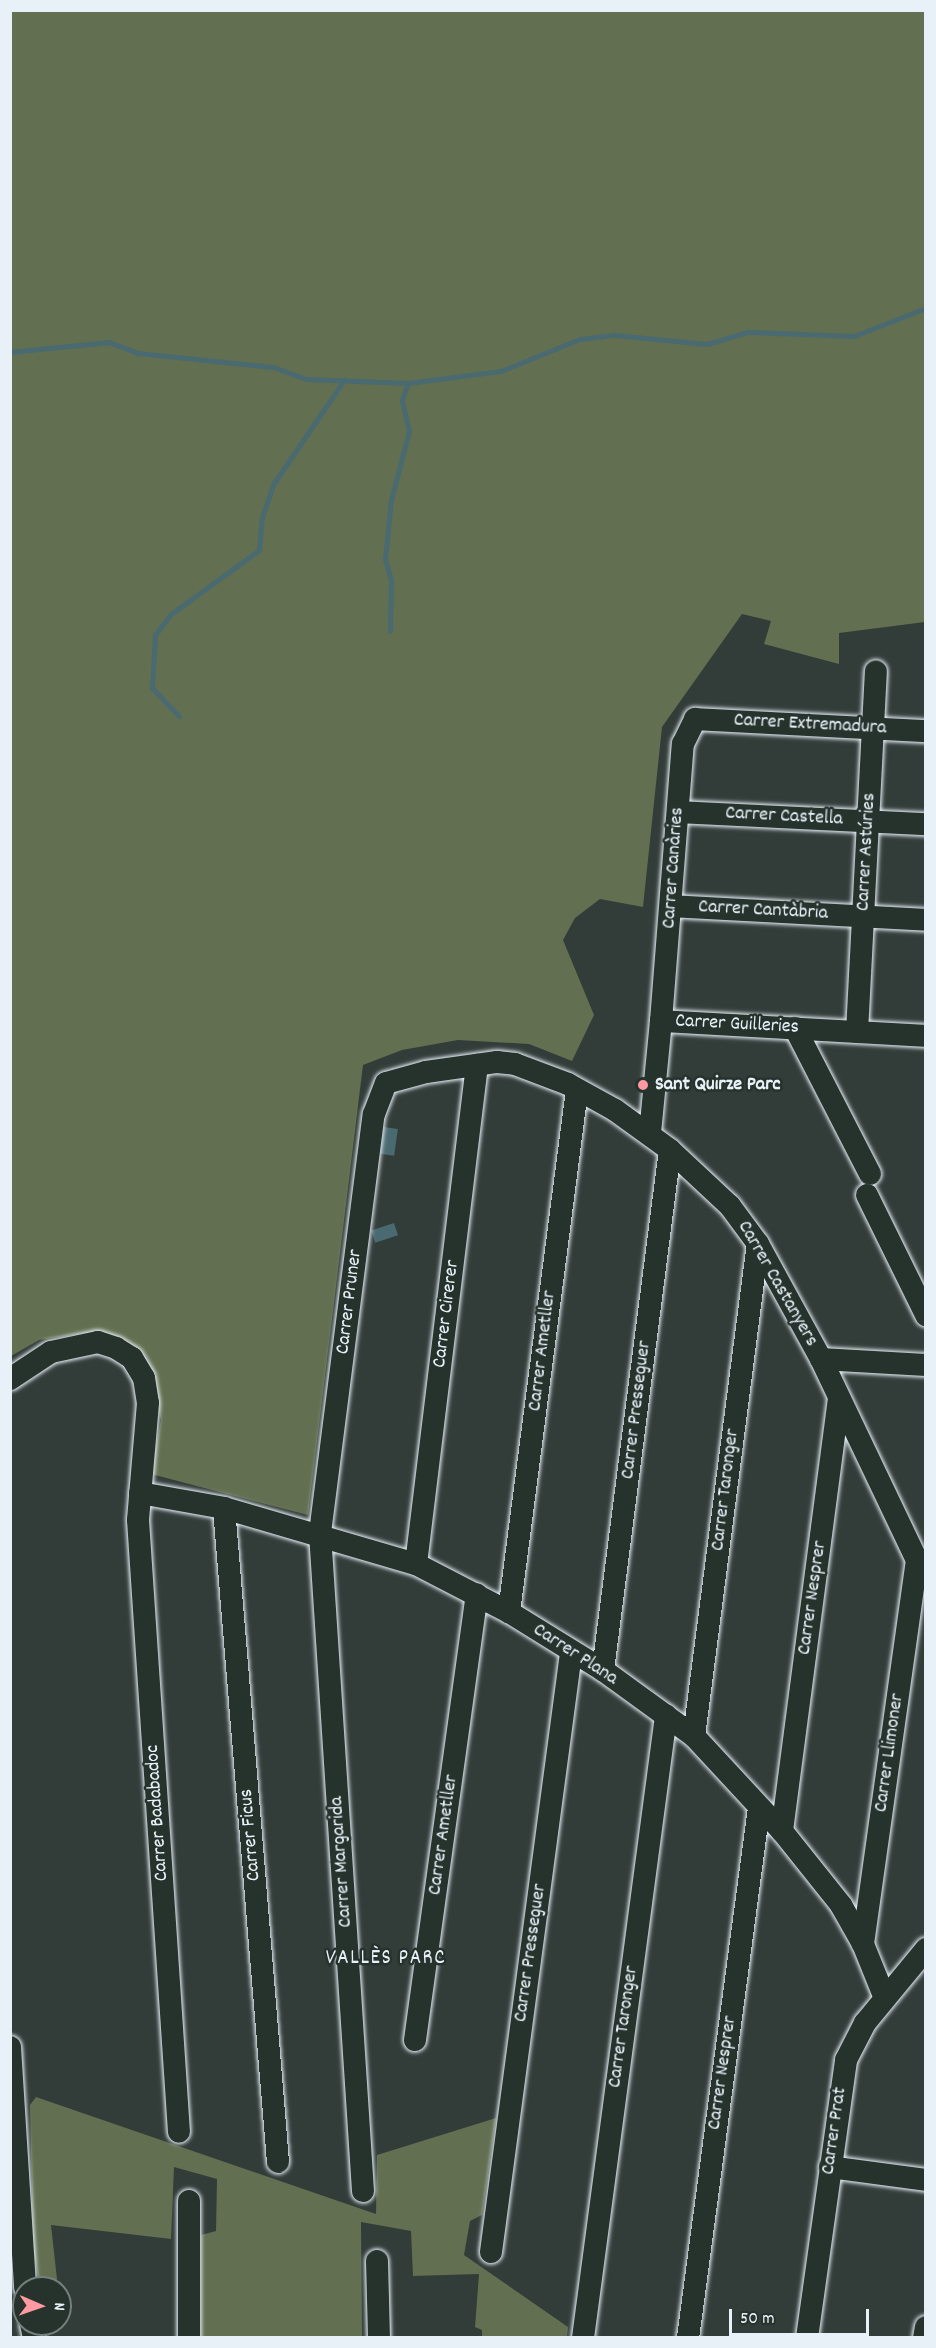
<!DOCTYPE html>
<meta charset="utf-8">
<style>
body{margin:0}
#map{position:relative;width:936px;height:2348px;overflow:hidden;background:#323c39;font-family:Dekko,sans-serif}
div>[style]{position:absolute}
.green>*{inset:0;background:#626f50}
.water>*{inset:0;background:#4a6a71;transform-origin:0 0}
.stream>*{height:5px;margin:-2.5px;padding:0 2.5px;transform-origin:2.5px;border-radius:2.5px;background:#4a6a71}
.roads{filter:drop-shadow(0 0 2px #e8f1f8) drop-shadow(0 0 2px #e8f1f8)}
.street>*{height:22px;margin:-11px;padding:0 11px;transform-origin:11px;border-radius:11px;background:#26332d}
.dots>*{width:16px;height:16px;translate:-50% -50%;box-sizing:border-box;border:3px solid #26332d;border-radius:50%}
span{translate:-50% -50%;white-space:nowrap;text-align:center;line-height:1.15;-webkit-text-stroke:5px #26332d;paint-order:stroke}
.street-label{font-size:20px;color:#e8f1f8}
.poi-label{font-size:20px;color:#e8f1f8;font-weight:700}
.left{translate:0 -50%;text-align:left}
.neighbourhood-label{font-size:21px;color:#e8f1f8;letter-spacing:1.5px}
.frame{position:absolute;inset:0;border:12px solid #e8f1f8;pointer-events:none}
.north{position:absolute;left:12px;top:2276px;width:60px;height:60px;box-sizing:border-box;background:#26332d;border:2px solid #747f7e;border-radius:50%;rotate:92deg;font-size:16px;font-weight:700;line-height:24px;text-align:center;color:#e8f1f8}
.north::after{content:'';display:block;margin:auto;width:21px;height:27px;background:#ff9aa2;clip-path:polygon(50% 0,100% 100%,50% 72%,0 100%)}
.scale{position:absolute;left:729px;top:2309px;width:140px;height:27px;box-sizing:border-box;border:3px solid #e8f1f8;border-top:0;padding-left:8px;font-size:18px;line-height:21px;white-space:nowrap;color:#e8f1f8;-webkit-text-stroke:4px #26332d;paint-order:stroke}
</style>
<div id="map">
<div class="green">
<i style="clip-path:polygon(11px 11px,925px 11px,925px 622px,839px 633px,839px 664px,764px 644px,771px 621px,742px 614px,662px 727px,643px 907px,600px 899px,575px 918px,563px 940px,594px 1015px,572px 1061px,529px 1044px,458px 1040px,402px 1050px,363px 1065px,308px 1515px,151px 1474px,161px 1420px,154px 1388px,114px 1339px,85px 1333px,39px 1340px,11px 1356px)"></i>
<i style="clip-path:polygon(36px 2097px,376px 2214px,377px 2155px,496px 2118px,482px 2215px,470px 2221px,464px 2255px,568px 2327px,567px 2337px,482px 2337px,482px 2330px,475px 2327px,479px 2274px,413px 2276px,411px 2231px,361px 2222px,362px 2337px,201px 2337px,201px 2235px,216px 2231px,217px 2179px,174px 2167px,171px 2239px,51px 2225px,58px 2288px,40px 2288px,33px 2247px,30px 2105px)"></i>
</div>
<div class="water">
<i style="left:384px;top:1127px;width:14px;height:27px;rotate:8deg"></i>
<i style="left:394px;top:1223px;width:13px;height:24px;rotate:72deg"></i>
</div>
<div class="stream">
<i style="left:10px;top:352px;width:100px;rotate:-5.8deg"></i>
<i style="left:109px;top:342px;width:31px;rotate:21deg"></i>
<i style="left:138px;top:353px;width:136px;rotate:5.9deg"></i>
<i style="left:273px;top:367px;width:35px;rotate:20deg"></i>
<i style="left:306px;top:379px;width:102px;rotate:2.2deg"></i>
<i style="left:408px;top:383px;width:94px;rotate:-7.4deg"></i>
<i style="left:501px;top:371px;width:85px;rotate:-22.1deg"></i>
<i style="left:580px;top:339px;width:34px;rotate:-7deg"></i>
<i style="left:614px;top:335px;width:93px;rotate:5.5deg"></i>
<i style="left:707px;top:344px;width:43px;rotate:-16.3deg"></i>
<i style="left:748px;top:332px;width:106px;rotate:2.2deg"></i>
<i style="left:854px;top:336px;width:77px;rotate:-21.3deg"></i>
<i style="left:390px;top:631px;width:51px;rotate:-88.9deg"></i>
<i style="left:391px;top:580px;width:22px;rotate:-106deg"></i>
<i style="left:385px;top:559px;width:59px;rotate:-84.2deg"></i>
<i style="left:391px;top:500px;width:71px;rotate:-75.4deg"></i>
<i style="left:409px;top:431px;width:32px;rotate:-103deg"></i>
<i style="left:402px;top:400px;width:18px;rotate:-71deg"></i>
<i style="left:179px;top:716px;width:39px;rotate:-134deg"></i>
<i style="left:152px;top:688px;width:53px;rotate:-86.8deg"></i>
<i style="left:155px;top:635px;width:26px;rotate:-53deg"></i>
<i style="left:171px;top:614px;width:109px;rotate:-36deg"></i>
<i style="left:259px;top:550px;width:33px;rotate:-85deg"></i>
<i style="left:262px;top:517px;width:36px;rotate:-71deg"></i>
<i style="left:274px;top:483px;width:125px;rotate:-55.8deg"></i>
</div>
<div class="roads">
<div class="street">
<i style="left:678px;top:812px;width:248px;rotate:2.8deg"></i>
<i style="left:671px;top:906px;width:255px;rotate:3.1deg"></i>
<i style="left:661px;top:1021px;width:278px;rotate:-85.5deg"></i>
<i style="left:683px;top:744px;width:28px;rotate:-64deg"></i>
<i style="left:695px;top:719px;width:231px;rotate:3deg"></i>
<i style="left:795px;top:1028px;width:164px;rotate:62.8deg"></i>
<i style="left:857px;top:1032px;width:361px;rotate:-87deg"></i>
<i style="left:650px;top:1133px;width:113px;rotate:-84.4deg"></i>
<i style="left:661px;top:1021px;width:265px;rotate:3.2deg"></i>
<i style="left:867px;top:1195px;width:134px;rotate:63.8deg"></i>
<i style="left:821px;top:1359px;width:105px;rotate:3.3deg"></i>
<i style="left:10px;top:1379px;width:49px;rotate:-33.4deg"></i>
<i style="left:51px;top:1352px;width:48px;rotate:-12deg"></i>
<i style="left:98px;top:1342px;width:19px;rotate:18deg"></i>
<i style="left:116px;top:1348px;width:19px;rotate:32deg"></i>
<i style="left:132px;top:1358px;width:23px;rotate:59deg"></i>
<i style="left:144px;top:1378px;width:25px;rotate:81deg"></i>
<i style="left:148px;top:1403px;width:117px;rotate:94.9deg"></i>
<i style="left:138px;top:1520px;width:613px;rotate:86.17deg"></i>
<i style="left:140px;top:1493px;width:85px;rotate:10.1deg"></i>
<i style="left:224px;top:1508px;width:200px;rotate:16.3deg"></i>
<i style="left:416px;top:1564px;width:105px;rotate:27.3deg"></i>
<i style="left:509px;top:1612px;width:110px;rotate:31.7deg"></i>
<i style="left:603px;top:1670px;width:112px;rotate:36deg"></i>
<i style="left:694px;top:1736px;width:129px;rotate:47.2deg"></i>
<i style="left:782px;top:1831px;width:95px;rotate:51.4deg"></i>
<i style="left:841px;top:1905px;width:45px;rotate:60.6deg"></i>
<i style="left:863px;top:1944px;width:56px;rotate:68deg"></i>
<i style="left:224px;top:1508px;width:656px;rotate:85.28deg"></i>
<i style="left:416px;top:1564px;width:503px;rotate:-83.03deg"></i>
<i style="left:509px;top:1612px;width:526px;rotate:-82.58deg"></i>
<i style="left:603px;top:1670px;width:524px;rotate:-82.66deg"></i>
<i style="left:694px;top:1736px;width:496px;rotate:-82.6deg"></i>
<i style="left:782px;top:1831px;width:435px;rotate:-82.5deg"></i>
<i style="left:863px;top:1944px;width:386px;rotate:-82deg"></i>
<i style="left:415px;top:2040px;width:450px;rotate:-82.1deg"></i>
<i style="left:10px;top:2047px;width:241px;rotate:86.4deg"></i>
<i style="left:830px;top:2167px;width:97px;rotate:7.7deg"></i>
<i style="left:363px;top:2191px;width:659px;rotate:-93.74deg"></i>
<i style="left:320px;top:1533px;width:422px;rotate:-82.7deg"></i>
<i style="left:374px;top:1114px;width:33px;rotate:-69deg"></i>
<i style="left:386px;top:1083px;width:41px;rotate:-15.4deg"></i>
<i style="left:426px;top:1072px;width:72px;rotate:-8deg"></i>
<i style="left:497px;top:1062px;width:18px;rotate:6deg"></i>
<i style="left:515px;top:1064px;width:57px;rotate:20.7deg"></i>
<i style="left:568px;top:1084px;width:54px;rotate:29deg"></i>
<i style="left:615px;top:1110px;width:68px;rotate:36deg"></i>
<i style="left:670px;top:1150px;width:82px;rotate:43deg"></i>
<i style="left:730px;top:1206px;width:47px;rotate:53.6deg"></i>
<i style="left:758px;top:1244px;width:131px;rotate:61.3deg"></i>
<i style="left:821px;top:1359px;width:244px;rotate:64.5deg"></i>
<i style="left:491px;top:2252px;width:604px;rotate:-82.39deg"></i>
<i style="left:377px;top:2261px;width:77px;rotate:88.5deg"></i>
<i style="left:31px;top:2324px;width:14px;rotate:78deg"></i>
<i style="left:189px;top:2338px;width:137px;rotate:-90deg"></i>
<i style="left:583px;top:2338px;width:628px;rotate:-82.4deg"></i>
<i style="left:688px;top:2338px;width:535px;rotate:-82.37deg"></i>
<i style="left:807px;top:2338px;width:281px;rotate:-82deg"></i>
<i style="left:846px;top:2060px;width:42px;rotate:-62.8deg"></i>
<i style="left:865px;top:2023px;width:96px;rotate:-50.5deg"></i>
<i style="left:924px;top:2338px;width:11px;rotate:-80deg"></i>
</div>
</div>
<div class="dots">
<i style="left:643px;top:1085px;background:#ff9aa2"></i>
</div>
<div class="street-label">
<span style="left:810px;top:725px;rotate:3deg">Carrer Extremadura</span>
<span style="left:784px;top:817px;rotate:3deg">Carrer Castella</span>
<span style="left:867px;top:852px;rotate:-87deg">Carrer Astúries</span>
<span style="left:674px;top:868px;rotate:-86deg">Carrer Canàries</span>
<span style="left:763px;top:911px;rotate:3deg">Carrer Cantàbria</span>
<span style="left:737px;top:1025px;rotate:3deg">Carrer Guilleries</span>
<span style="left:777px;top:1284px;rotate:60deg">Carrer Castanyers</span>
<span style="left:350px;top:1302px;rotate:-83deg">Carrer Pruner</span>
<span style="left:447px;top:1314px;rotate:-83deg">Carrer Cirerer</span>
<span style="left:543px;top:1351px;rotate:-83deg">Carrer Ametller</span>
<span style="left:637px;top:1410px;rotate:-83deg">Carrer Presseguer</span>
<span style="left:726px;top:1490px;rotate:-83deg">Carrer Taronger</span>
<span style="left:813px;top:1598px;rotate:-82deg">Carrer Nesprer</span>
<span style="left:575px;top:1655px;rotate:33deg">Carrer Plana</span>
<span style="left:890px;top:1753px;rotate:-82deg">Carrer Llimoner</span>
<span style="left:158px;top:1813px;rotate:-94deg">Carrer Badabadoc</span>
<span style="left:251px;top:1835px;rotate:-95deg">Carrer Ficus</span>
<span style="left:444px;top:1835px;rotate:-82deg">Carrer Ametller</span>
<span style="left:342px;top:1862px;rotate:-94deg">Carrer Margarida</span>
<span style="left:531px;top:1953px;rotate:-82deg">Carrer Presseguer</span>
<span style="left:624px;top:2027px;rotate:-82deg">Carrer Taronger</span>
<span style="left:723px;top:2073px;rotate:-82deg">Carrer Nesprer</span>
<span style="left:835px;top:2131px;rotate:-82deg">Carrer Prat</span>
</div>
<div class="poi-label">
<span class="left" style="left:655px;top:1085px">Sant Quirze Parc</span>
</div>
<div class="neighbourhood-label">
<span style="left:386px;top:1959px">VALLÈS PARC</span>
</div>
<div class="frame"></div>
<div class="north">N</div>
<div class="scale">50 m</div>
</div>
